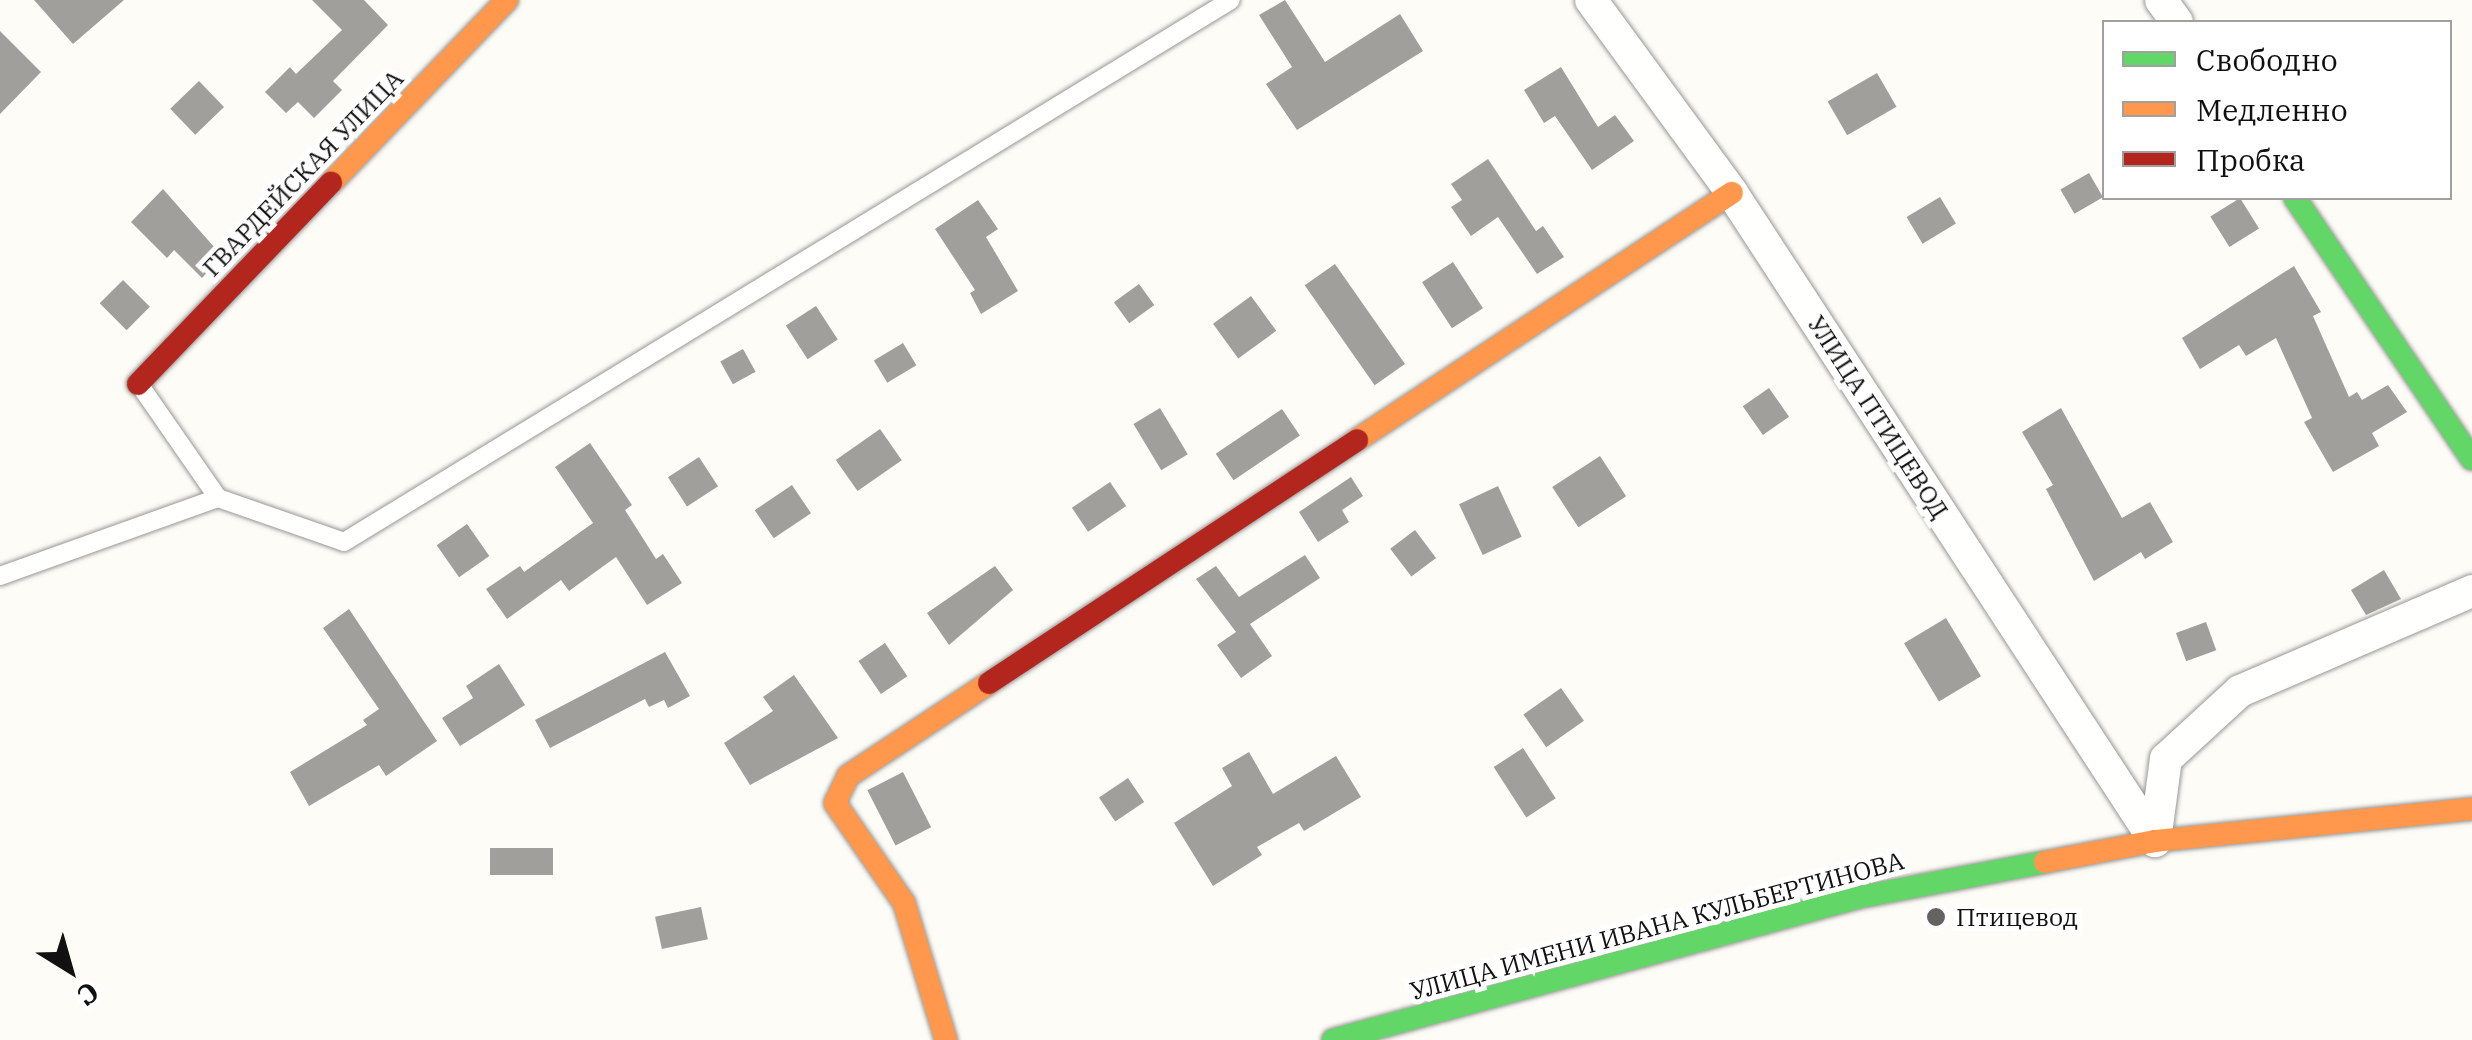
<!DOCTYPE html>
<meta charset="utf-8">
<style>
body{margin:0}
#map{position:relative;width:2472px;height:1040px;overflow:hidden;background:#fdfcf7;font-family:"IBM Plex Serif",serif}
div>[style]{position:absolute}
.building>*{inset:0;background:#a19f9c;transform-origin:0 0}
.roads{filter:drop-shadow(0 0 2px #979795) drop-shadow(0 0 2px #979795)}
.lane>*{height:18px;margin:-9px;padding:0 9px;transform-origin:9px;border-radius:9px;background:#fffffe}
.street>*{height:32px;margin:-16px;padding:0 16px;transform-origin:16px;border-radius:16px;background:#fffffe}
.fast>*{height:22px;margin:-11px;padding:0 11px;transform-origin:11px;border-radius:11px;background:#63d668}
.slow>*{height:22px;margin:-11px;padding:0 11px;transform-origin:11px;border-radius:11px;background:#ff974d}
.jam>*{height:22px;margin:-11px;padding:0 11px;transform-origin:11px;border-radius:11px;background:#b3261e}
.dots>*{width:28px;height:28px;translate:-50% -50%;box-sizing:border-box;border:5px solid #fff;border-radius:50%}
span{translate:-50% -50%;white-space:nowrap;text-align:center;line-height:1.15;-webkit-text-stroke:10px #fff;paint-order:stroke}
.street-label{font-size:25px;color:#111}
.poi-label{font-size:25px;color:#111}
.left{translate:0 -50%;text-align:left}
.legend{position:absolute;left:2102px;top:20px;width:350px;height:180px;box-sizing:border-box;background:#fff;border:2px solid #a0a0a0;margin:0;padding:12px 18px;list-style:none;font-size:30px;color:#111}
.legend li{display:flex;align-items:center;gap:20px;height:50px}
.legend b{width:50px;border:2px solid #a0a0a0}
.north{position:absolute;left:20px;top:920px;width:100px;height:100px;-webkit-text-stroke:8px #fff;paint-order:stroke;rotate:143deg;font-size:28px;font-weight:700;line-height:40px;text-align:center;color:#111}
.north::after{content:'';display:block;margin:auto;width:35px;height:45px;background:#111;clip-path:polygon(50% 0,100% 100%,50% 72%,0 100%)}
</style>
<div id="map">
<div class="building">
<i style="clip-path:polygon(34px 0,124px 0,73px 44px)"></i>
<i style="clip-path:polygon(312px 0,364px 0,388px 25px,333px 81px,342px 90px,314px 118px,298px 102px,286px 113px,265px 92px,290px 67px,296px 74px,342px 30px)"></i>
<i style="clip-path:polygon(1285px 0,1325px 62px,1400px 14px,1423px 51px,1297px 130px,1266px 84px,1292px 67px,1259px 15px)"></i>
<i style="clip-path:polygon(0 31px,41px 72px,0 114px)"></i>
<i style="clip-path:polygon(1561px 67px,1598px 127px,1615px 115px,1634px 141px,1592px 170px,1555px 116px,1544px 123px,1524px 90px)"></i>
<i style="left:1877px;top:73px;width:39px;height:57px;rotate:60deg"></i>
<i style="left:199px;top:81px;width:36px;height:40px;rotate:46deg"></i>
<i style="clip-path:polygon(1488px 159px,1536px 231px,1543px 226px,1564px 257px,1537px 274px,1498px 217px,1471px 236px,1451px 207px,1462px 200px,1451px 184px)"></i>
<i style="left:2089px;top:173px;width:28px;height:33px;rotate:60deg"></i>
<i style="clip-path:polygon(163px 189px,222px 256px,202px 278px,174px 250px,167px 258px,131px 222px)"></i>
<i style="left:1940px;top:197px;width:31px;height:39px;rotate:59deg"></i>
<i style="left:2240px;top:198px;width:36px;height:35px;rotate:58deg"></i>
<i style="clip-path:polygon(978px 200px,998px 229px,986px 237px,1018px 291px,981px 314px,970px 293px,975px 290px,935px 229px)"></i>
<i style="left:1453px;top:262px;width:55px;height:37px;rotate:57deg"></i>
<i style="left:1335px;top:264px;width:122px;height:37px;rotate:55deg"></i>
<i style="clip-path:polygon(2294px 266px,2321px 312px,2313px 316px,2349px 397px,2357px 392px,2362px 400px,2388px 385px,2407px 412px,2372px 433px,2379px 446px,2333px 472px,2304px 422px,2312px 418px,2276px 338px,2246px 356px,2239px 345px,2200px 369px,2182px 338px)"></i>
<i style="left:123px;top:280px;width:38px;height:33px;rotate:45deg"></i>
<i style="left:1139px;top:284px;width:26px;height:31px;rotate:54deg"></i>
<i style="left:1251px;top:296px;width:43px;height:47px;rotate:54deg"></i>
<i style="left:816px;top:306px;width:40px;height:36px;rotate:57deg"></i>
<i style="left:903px;top:343px;width:26px;height:34px;rotate:59deg"></i>
<i style="left:743px;top:349px;width:26px;height:26px;rotate:61deg"></i>
<i style="left:1769px;top:388px;width:35px;height:32px;rotate:55deg"></i>
<i style="left:1160px;top:408px;width:54px;height:31px;rotate:59deg"></i>
<i style="clip-path:polygon(2061px 408px,2122px 518px,2150px 502px,2173px 542px,2145px 559px,2141px 552px,2094px 581px,2046px 489px,2053px 485px,2022px 432px)"></i>
<i style="left:1282px;top:409px;width:32px;height:80px;rotate:56deg"></i>
<i style="left:880px;top:429px;width:38px;height:54px;rotate:55deg"></i>
<i style="clip-path:polygon(590px 443px,632px 505px,625px 510px,656px 559px,663px 554px,682px 583px,647px 605px,616px 557px,569px 591px,561px 580px,507px 619px,486px 589px,520px 566px,524px 572px,593px 523px,555px 467px)"></i>
<i style="left:1600px;top:456px;width:48px;height:57px;rotate:57deg"></i>
<i style="left:699px;top:457px;width:35px;height:37px;rotate:57deg"></i>
<i style="clip-path:polygon(1351px 477px,1363px 496px,1342px 510px,1349px 522px,1318px 542px,1299px 512px)"></i>
<i style="left:1110px;top:482px;width:29px;height:46px;rotate:56deg"></i>
<i style="left:792px;top:485px;width:34px;height:45px;rotate:56deg"></i>
<i style="left:1498px;top:486px;width:56px;height:43px;rotate:65deg"></i>
<i style="left:467px;top:524px;width:39px;height:37px;rotate:55deg"></i>
<i style="left:1415px;top:530px;width:35px;height:31px;rotate:53deg"></i>
<i style="clip-path:polygon(1305px 555px,1320px 578px,1250px 624px,1272px 656px,1241px 678px,1217px 645px,1236px 632px,1196px 579px,1216px 566px,1239px 597px)"></i>
<i style="clip-path:polygon(995px 566px,1013px 590px,949px 645px,927px 613px)"></i>
<i style="clip-path:polygon(2384px 570px,2401px 599px,2366px 615px,2351px 590px)"></i>
<i style="clip-path:polygon(349px 609px,437px 741px,386px 776px,379px 765px,309px 806px,290px 772px,367px 725px,363px 720px,379px 709px,323px 628px)"></i>
<i style="left:1946px;top:618px;width:68px;height:49px;rotate:59deg"></i>
<i style="left:2206px;top:622px;width:30px;height:32px;rotate:70deg"></i>
<i style="left:885px;top:643px;width:40px;height:32px;rotate:56deg"></i>
<i style="clip-path:polygon(665px 652px,690px 696px,668px 708px,664px 700px,649px 707px,645px 699px,550px 748px,535px 720px)"></i>
<i style="clip-path:polygon(499px 664px,525px 705px,460px 746px,442px 718px,473px 698px,466px 686px)"></i>
<i style="clip-path:polygon(794px 675px,838px 738px,750px 785px,724px 743px,773px 711px,763px 697px)"></i>
<i style="left:1561px;top:688px;width:40px;height:46px;rotate:55deg"></i>
<i style="left:1523px;top:748px;width:60px;height:35px;rotate:57deg"></i>
<i style="clip-path:polygon(1249px 752px,1273px 794px,1336px 756px,1361px 797px,1304px 831px,1299px 823px,1257px 847px,1262px 855px,1213px 886px,1174px 823px,1232px 786px,1222px 768px)"></i>
<i style="left:903px;top:772px;width:62px;height:40px;rotate:63deg"></i>
<i style="left:1128px;top:778px;width:29px;height:35px;rotate:56deg"></i>
<i style="left:553px;top:848px;width:27px;height:63px;rotate:90deg"></i>
<i style="left:701px;top:907px;width:33px;height:47px;rotate:78deg"></i>
</div>
<div class="roads">
<div class="lane">
<i style="left:139px;top:384px;width:139px;rotate:55.3deg"></i>
<i style="left:0;top:576px;width:232px;rotate:-19.7deg"></i>
<i style="left:218px;top:498px;width:133px;rotate:19.2deg"></i>
<i style="left:344px;top:542px;width:1039px;rotate:-31.43deg"></i>
</div>
<div class="street">
<i style="left:1591px;top:0;width:239px;rotate:53.8deg"></i>
<i style="left:1732px;top:193px;width:774px;rotate:56.86deg"></i>
<i style="left:2161px;top:0;width:27px;rotate:54deg"></i>
<i style="left:2155px;top:841px;width:83px;rotate:-82.4deg"></i>
<i style="left:2166px;top:759px;width:100px;rotate:-42.6deg"></i>
<i style="left:2240px;top:691px;width:253px;rotate:-23.3deg"></i>
</div>
<div class="fast">
<i style="left:2295px;top:198px;width:315px;rotate:55.9deg"></i>
<i style="left:1333px;top:1040px;width:546px;rotate:-15.18deg"></i>
<i style="left:1860px;top:897px;width:188px;rotate:-10.7deg"></i>
</div>
<div class="slow">
<i style="left:331px;top:183px;width:254px;rotate:-46.1deg"></i>
<i style="left:1357px;top:440px;width:449px;rotate:-33.4deg"></i>
<i style="left:2045px;top:862px;width:112px;rotate:-10.8deg"></i>
<i style="left:2155px;top:841px;width:319px;rotate:-5.8deg"></i>
<i style="left:946px;top:1040px;width:143px;rotate:-107deg"></i>
<i style="left:904px;top:903px;width:121px;rotate:-124.6deg"></i>
<i style="left:835px;top:803px;width:30px;rotate:-64deg"></i>
<i style="left:848px;top:776px;width:169px;rotate:-33.4deg"></i>
</div>
<div class="jam">
<i style="left:138px;top:384px;width:279px;rotate:-46.2deg"></i>
<i style="left:989px;top:683px;width:441px;rotate:-33.4deg"></i>
</div>
</div>
<div class="dots">
<i style="left:1936px;top:917px;background:#646362"></i>
</div>
<div class="street-label">
<span style="left:303px;top:173px;rotate:-46deg">ГВАРДЕЙСКАЯ УЛИЦА</span>
<span style="left:1878px;top:417px;rotate:57deg">УЛИЦА ПТИЦЕВОД</span>
<span style="left:1657px;top:926px;rotate:-15deg">УЛИЦА ИМЕНИ ИВАНА КУЛЬБЕРТИНОВА</span>
</div>
<div class="poi-label">
<span class="left" style="left:1956px;top:917px">Птицевод</span>
</div>
<ul class="legend">
<li><b style="height:12px;background:#63d668"></b>Свободно</li>
<li><b style="height:12px;background:#ff974d"></b>Медленно</li>
<li><b style="height:12px;background:#b3261e"></b>Пробка</li>
</ul>
<div class="north">С</div>
</div>
